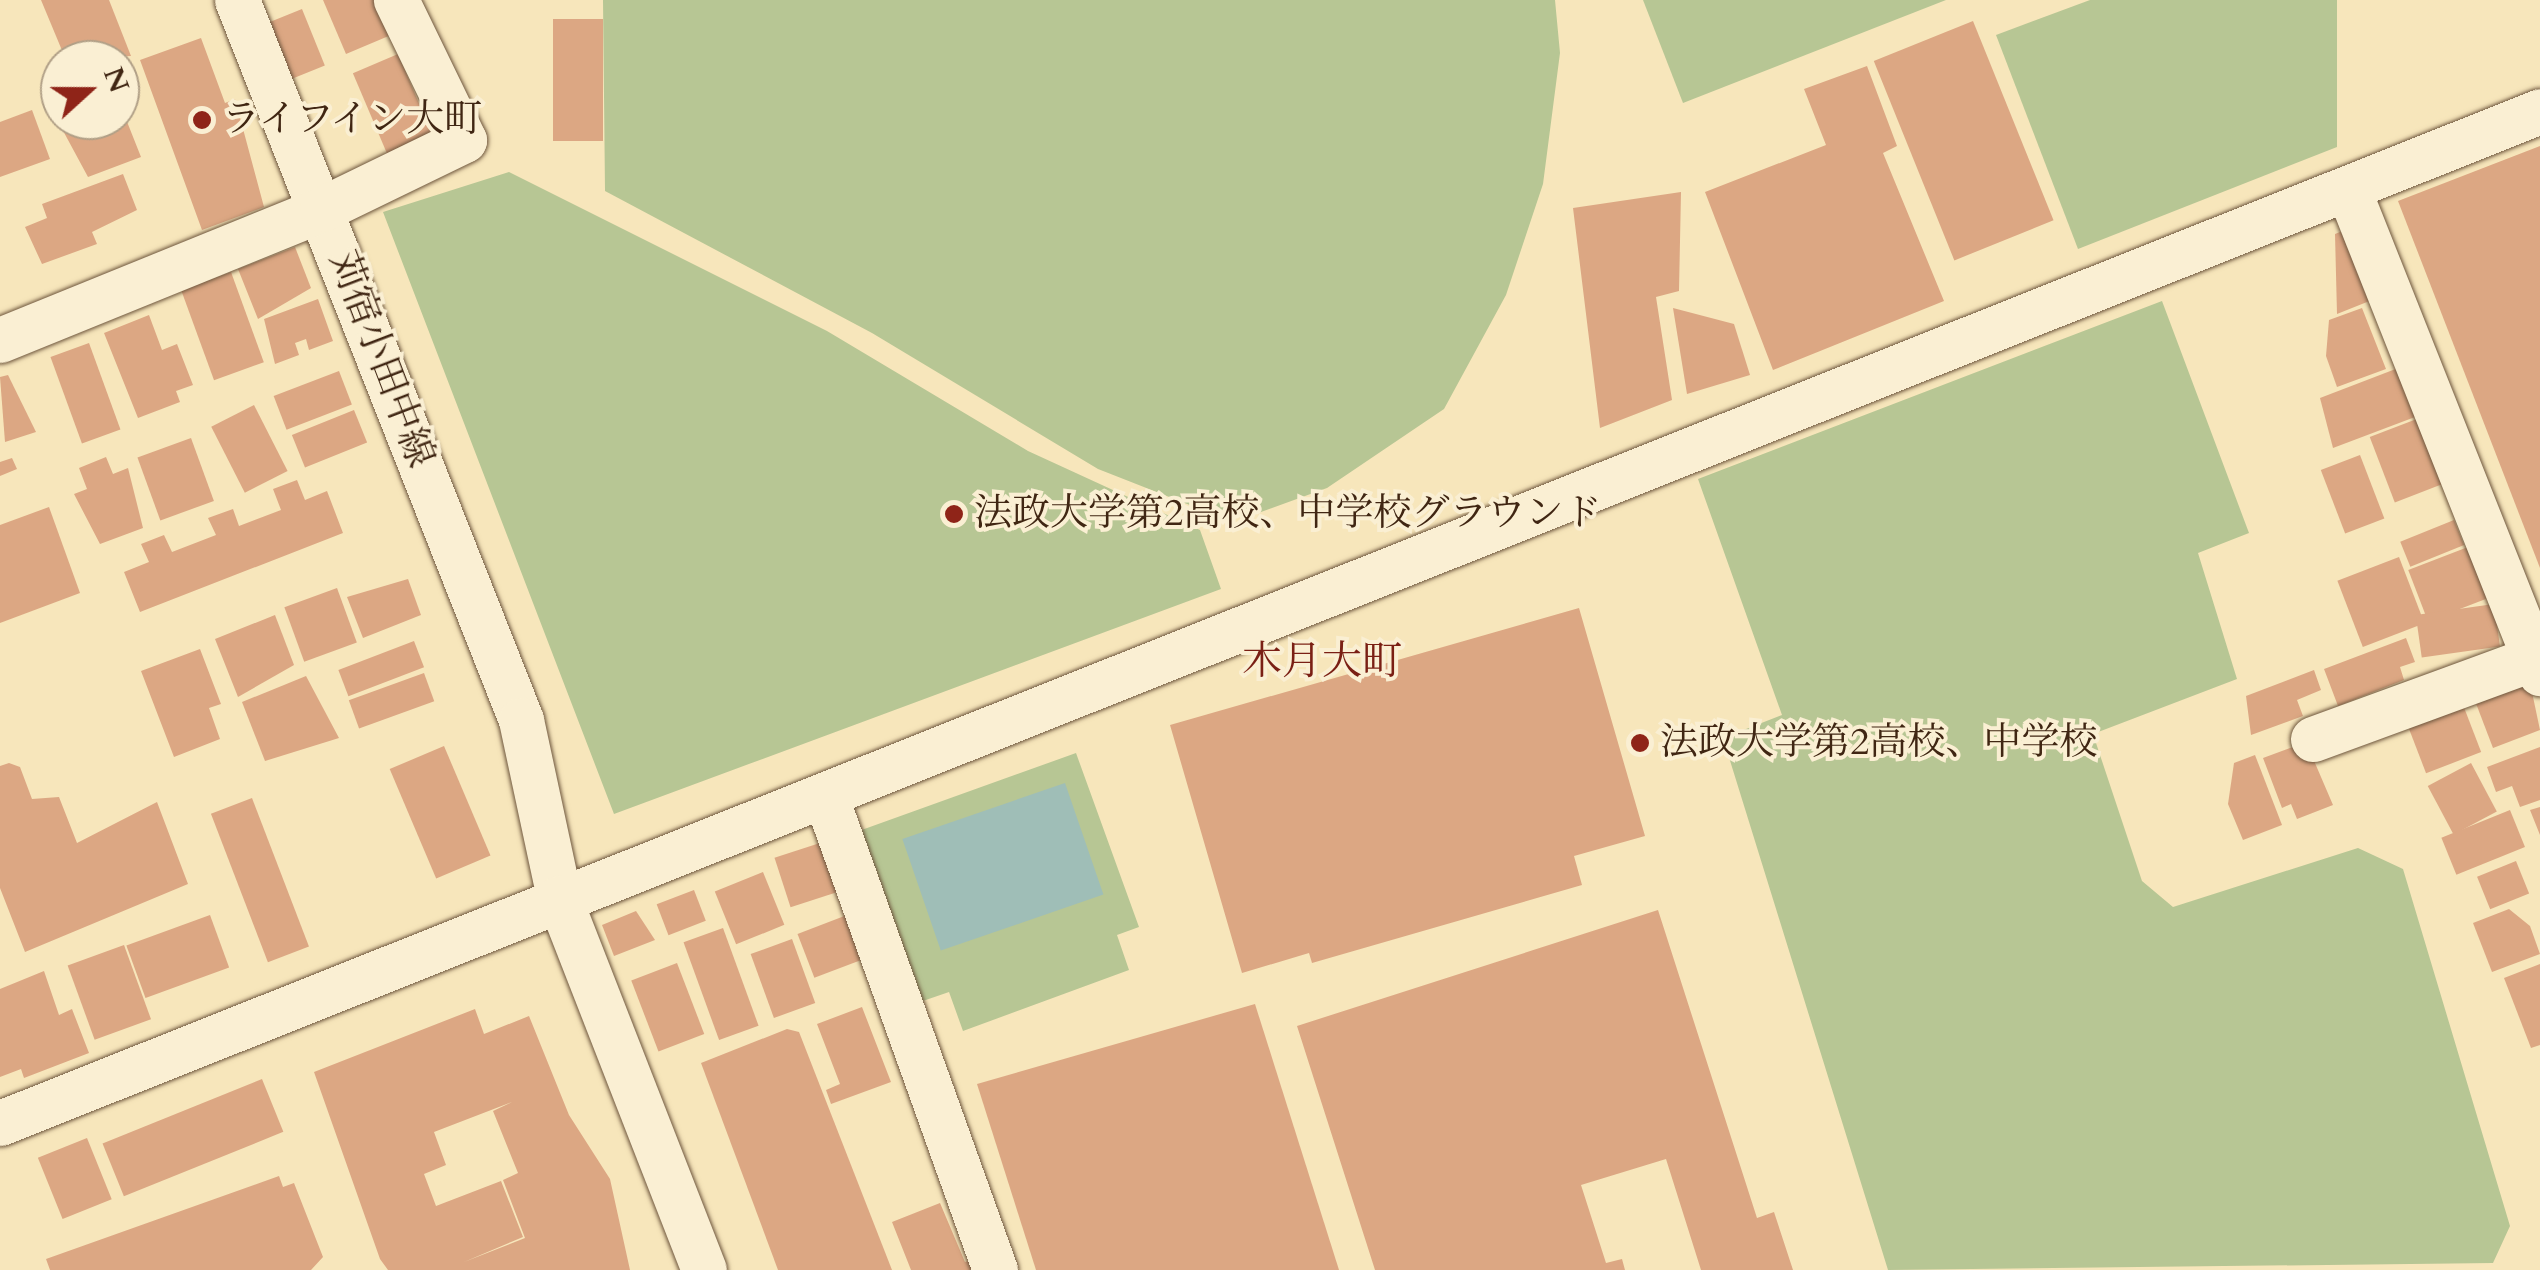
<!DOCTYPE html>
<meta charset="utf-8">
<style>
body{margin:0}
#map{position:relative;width:2540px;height:1270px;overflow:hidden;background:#f7e6bb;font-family:Cardo,"Noto Serif JP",serif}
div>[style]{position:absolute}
.green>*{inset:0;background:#b7c694}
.water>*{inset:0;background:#9fbeb7;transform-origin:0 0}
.building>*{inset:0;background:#dca783;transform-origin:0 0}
.roads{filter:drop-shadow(0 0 2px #6e563d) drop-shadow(0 0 2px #6e563d)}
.minor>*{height:45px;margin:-22.5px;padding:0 22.5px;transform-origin:22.5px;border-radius:22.5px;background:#faefd3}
.dots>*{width:28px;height:28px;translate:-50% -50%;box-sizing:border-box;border:5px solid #faefd3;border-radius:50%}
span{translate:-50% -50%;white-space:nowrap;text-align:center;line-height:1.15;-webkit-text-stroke:8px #faefd3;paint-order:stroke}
.poi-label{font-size:38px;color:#402613}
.left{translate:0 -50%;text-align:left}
.street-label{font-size:38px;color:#402613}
.neighbourhood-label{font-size:40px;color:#7a1f14}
.north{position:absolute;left:40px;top:40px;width:100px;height:100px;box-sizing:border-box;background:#faefd3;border:2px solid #b09f86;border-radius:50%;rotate:69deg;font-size:28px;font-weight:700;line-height:40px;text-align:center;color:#402613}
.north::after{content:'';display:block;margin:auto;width:35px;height:45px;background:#8f2418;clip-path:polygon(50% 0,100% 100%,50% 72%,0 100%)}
</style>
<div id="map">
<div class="green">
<i style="clip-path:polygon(603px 0,1555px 0,1560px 53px,1543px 184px,1506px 295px,1444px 409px,1327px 488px,1250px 516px,1205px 511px,1098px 469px,872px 333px,605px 191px)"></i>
<i style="clip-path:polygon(1643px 0,1946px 0,1683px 103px)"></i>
<i style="clip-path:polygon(2090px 0,2337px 0,2337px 147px,2078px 249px,1996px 35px)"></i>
<i style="clip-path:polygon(509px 172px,827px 331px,1028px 451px,1200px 530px,1221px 589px,614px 814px,383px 212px)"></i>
<i style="clip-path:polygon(2162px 301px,2249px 533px,2198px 553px,2237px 679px,2093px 734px,2142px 881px,2173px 907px,2358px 848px,2403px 869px,2510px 1226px,2493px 1263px,1888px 1270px,1723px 738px,1782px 715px,1698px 479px)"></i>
<i style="clip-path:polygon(1076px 753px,1139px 927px,1117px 935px,1129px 970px,963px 1031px,949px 992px,917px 1003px,856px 832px)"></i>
</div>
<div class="water">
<i style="left:1065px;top:783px;width:118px;height:172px;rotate:71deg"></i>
</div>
<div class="building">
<i style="clip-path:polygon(41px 0,109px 0,131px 56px,66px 60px)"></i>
<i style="clip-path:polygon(323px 0,376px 0,391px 35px,346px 54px)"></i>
<i style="left:302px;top:9px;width:61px;height:38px;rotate:68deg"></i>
<i style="left:603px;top:19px;width:122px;height:50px;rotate:90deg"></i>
<i style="left:1973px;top:21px;width:215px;height:107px;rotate:68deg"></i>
<i style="clip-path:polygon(201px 38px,225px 103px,235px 99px,264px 207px,202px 230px,140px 60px)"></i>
<i style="left:398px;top:54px;width:87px;height:49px;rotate:67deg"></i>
<i style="clip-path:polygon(1867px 66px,1897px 146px,1883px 153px,1944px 301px,1773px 370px,1705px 192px,1826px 145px,1804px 89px)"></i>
<i style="clip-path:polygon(120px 104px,141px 157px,88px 177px,54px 114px,120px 120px)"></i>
<i style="clip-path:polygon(32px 110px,50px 159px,0 177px,0 122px)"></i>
<i style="clip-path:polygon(2540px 146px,2540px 568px,2398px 201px)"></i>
<i style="clip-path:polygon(123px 174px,137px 210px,92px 232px,97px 244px,42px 264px,25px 227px,47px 218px,42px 204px)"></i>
<i style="clip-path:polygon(1681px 192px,1679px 291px,1656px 297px,1672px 400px,1600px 428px,1573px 208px)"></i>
<i style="clip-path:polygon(2355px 226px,2382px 296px,2337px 314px,2335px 234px)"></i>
<i style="clip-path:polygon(295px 247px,311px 288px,258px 319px,238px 269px)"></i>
<i style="left:231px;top:272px;width:96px;height:53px;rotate:70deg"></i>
<i style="clip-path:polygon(318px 299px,333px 341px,309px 350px,306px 339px,295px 343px,299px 355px,275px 364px,264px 319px)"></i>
<i style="clip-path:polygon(1673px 308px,1734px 324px,1750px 375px,1687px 394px)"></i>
<i style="clip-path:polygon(2362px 308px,2386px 369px,2337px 387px,2326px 356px,2329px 320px)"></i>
<i style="clip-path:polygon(149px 315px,162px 350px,177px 344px,193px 385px,176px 391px,180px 402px,138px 418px,104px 333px)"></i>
<i style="left:89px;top:343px;width:92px;height:41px;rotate:70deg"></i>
<i style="clip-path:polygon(2406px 365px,2415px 417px,2333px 448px,2320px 398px)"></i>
<i style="left:339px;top:371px;width:36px;height:70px;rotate:69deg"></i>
<i style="clip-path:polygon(8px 375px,36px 432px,5px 442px,0 377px)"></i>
<i style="left:254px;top:405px;width:74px;height:48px;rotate:63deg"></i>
<i style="left:354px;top:410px;width:35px;height:67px;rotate:68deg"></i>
<i style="left:2422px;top:417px;width:70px;height:56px;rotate:69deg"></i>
<i style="left:191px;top:438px;width:67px;height:57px;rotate:70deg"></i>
<i style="left:2360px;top:455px;width:68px;height:42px;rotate:69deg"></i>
<i style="clip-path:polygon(106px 457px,113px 474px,128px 468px,143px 528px,100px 544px,74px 494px,87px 489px,79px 468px)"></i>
<i style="clip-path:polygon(12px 458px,17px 469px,0 476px,0 462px)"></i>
<i style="clip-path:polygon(297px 480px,305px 500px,327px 491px,343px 533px,140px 612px,124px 572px,149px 562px,141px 544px,164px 535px,172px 552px,216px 535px,208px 518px,233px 509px,239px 526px,281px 510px,273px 489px)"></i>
<i style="clip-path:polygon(49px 507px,80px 593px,0 623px,0 525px)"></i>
<i style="left:2454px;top:520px;width:27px;height:58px;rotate:68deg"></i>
<i style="left:2468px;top:547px;width:55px;height:64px;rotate:69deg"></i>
<i style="left:2399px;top:557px;width:71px;height:66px;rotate:69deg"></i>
<i style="clip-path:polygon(408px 579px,421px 615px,363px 638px,347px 597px)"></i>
<i style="left:337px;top:588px;width:58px;height:56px;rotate:70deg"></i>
<i style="left:2494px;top:604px;width:43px;height:79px;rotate:82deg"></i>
<i style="clip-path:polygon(1579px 608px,1645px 836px,1574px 856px,1582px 885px,1312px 963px,1309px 953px,1242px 973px,1170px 725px)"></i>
<i style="clip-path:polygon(275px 615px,294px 665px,238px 697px,215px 639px)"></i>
<i style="clip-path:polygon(2406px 638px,2415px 662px,2400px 667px,2404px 680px,2338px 706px,2324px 669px)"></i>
<i style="left:414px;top:641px;width:28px;height:81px;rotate:69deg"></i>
<i style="clip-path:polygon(200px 649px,221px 704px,209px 708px,220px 739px,174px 757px,141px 671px)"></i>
<i style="clip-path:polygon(2314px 670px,2321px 690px,2297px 700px,2303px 716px,2251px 735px,2246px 696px)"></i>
<i style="left:424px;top:673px;width:30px;height:80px;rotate:70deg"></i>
<i style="clip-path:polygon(306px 676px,339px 738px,265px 761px,242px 702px)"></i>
<i style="clip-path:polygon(2529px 678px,2540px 730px,2493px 748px,2472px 693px)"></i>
<i style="left:2460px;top:697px;width:59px;height:59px;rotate:69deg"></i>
<i style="clip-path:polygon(2306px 742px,2333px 805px,2297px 819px,2291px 804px,2282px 808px,2263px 758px)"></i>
<i style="left:444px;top:746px;width:119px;height:59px;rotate:67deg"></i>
<i style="clip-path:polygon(2540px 747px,2540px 800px,2520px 807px,2512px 786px,2496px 792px,2487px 767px)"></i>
<i style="clip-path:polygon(2255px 755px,2282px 825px,2243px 840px,2228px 804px,2234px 763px)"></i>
<i style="clip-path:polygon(9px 763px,20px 767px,32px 799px,59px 797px,77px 843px,157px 802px,188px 884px,25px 952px,0 888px,0 766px)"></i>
<i style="left:2471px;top:763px;width:55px;height:49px;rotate:62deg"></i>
<i style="left:252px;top:798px;width:159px;height:44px;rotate:69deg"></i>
<i style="clip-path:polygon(2540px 807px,2540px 835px,2530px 810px)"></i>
<i style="left:2510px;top:810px;width:40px;height:74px;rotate:68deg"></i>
<i style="left:823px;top:842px;width:52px;height:51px;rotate:72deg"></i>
<i style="left:2516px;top:861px;width:35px;height:42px;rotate:68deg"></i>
<i style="left:763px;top:872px;width:57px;height:52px;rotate:68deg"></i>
<i style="left:694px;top:890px;width:33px;height:40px;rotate:69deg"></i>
<i style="clip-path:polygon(2509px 909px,2530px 926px,2540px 954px,2492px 972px,2473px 923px)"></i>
<i style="clip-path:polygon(1658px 910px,1757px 1218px,1774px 1212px,1793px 1270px,1701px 1270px,1666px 1159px,1581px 1185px,1606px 1263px,1622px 1259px,1625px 1270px,1375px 1270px,1297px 1026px)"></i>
<i style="clip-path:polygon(636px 911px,655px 940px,614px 956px,602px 925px)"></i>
<i style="left:210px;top:915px;width:56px;height:89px;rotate:70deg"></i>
<i style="left:847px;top:915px;width:47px;height:53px;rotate:69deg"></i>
<i style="left:723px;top:928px;width:104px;height:42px;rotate:70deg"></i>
<i style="left:792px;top:939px;width:68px;height:44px;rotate:70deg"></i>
<i style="left:124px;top:945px;width:79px;height:60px;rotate:70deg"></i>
<i style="left:677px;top:963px;width:76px;height:49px;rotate:69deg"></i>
<i style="clip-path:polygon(2540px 964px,2540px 1045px,2531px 1048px,2504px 978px)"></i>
<i style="clip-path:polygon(44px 971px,59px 1015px,72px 1009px,89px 1053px,24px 1078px,21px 1069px,0 1077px,0 989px)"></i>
<i style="clip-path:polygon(1255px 1004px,1339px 1270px,1036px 1270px,977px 1084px)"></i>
<i style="clip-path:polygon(862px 1007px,891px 1082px,831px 1104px,826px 1090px,840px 1084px,817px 1024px)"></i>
<i style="clip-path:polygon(evenodd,475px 1009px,484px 1034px,529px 1016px,569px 1115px,610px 1179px,630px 1270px,388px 1270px,380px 1259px,314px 1072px,475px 1009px,512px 1102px,493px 1111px,518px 1173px,503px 1180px,525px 1238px,464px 1262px,523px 1237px,501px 1181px,436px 1206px,424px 1174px,446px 1165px,434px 1132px,512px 1102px)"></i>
<i style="clip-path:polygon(787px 1029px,799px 1032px,892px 1270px,778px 1270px,701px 1063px)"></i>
<i style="left:262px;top:1079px;width:57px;height:172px;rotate:68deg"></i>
<i style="left:87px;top:1138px;width:66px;height:53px;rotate:68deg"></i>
<i style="clip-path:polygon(279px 1176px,283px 1187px,294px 1183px,323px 1257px,311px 1270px,50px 1270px,46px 1259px)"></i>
<i style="clip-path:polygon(940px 1203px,965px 1262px,973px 1259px,977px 1270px,911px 1270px,892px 1222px)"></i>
</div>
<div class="roads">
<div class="minor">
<i style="left:237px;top:0;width:774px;rotate:68.47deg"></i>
<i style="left:521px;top:720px;width:182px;rotate:77.9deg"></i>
<i style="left:559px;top:898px;width:399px;rotate:68.7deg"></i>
<i style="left:2348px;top:189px;width:521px;rotate:68.36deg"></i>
<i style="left:0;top:340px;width:348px;rotate:-22.1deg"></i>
<i style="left:322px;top:209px;width:158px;rotate:-25.9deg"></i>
<i style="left:464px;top:140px;width:156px;rotate:-115.9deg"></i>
<i style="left:2313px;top:739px;width:235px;rotate:-20.1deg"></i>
<i style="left:825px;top:795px;width:505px;rotate:70.31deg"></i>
<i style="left:0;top:1123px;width:2734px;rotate:-21.72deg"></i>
</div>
</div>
<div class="dots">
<i style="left:202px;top:120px;background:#8f2418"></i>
<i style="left:954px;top:514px;background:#8f2418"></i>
<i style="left:1640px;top:743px;background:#8f2418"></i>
</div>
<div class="poi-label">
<span class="left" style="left:222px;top:120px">ライフイン大町</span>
<span class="left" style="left:974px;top:514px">法政大学第2高校、中学校グラウンド</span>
<span class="left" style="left:1660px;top:743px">法政大学第2高校、中学校</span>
</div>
<div class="street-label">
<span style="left:381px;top:359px;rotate:69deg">苅宿小田中線</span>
</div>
<div class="neighbourhood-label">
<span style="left:1322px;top:662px">木月大町</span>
</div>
<div class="north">N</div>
</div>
